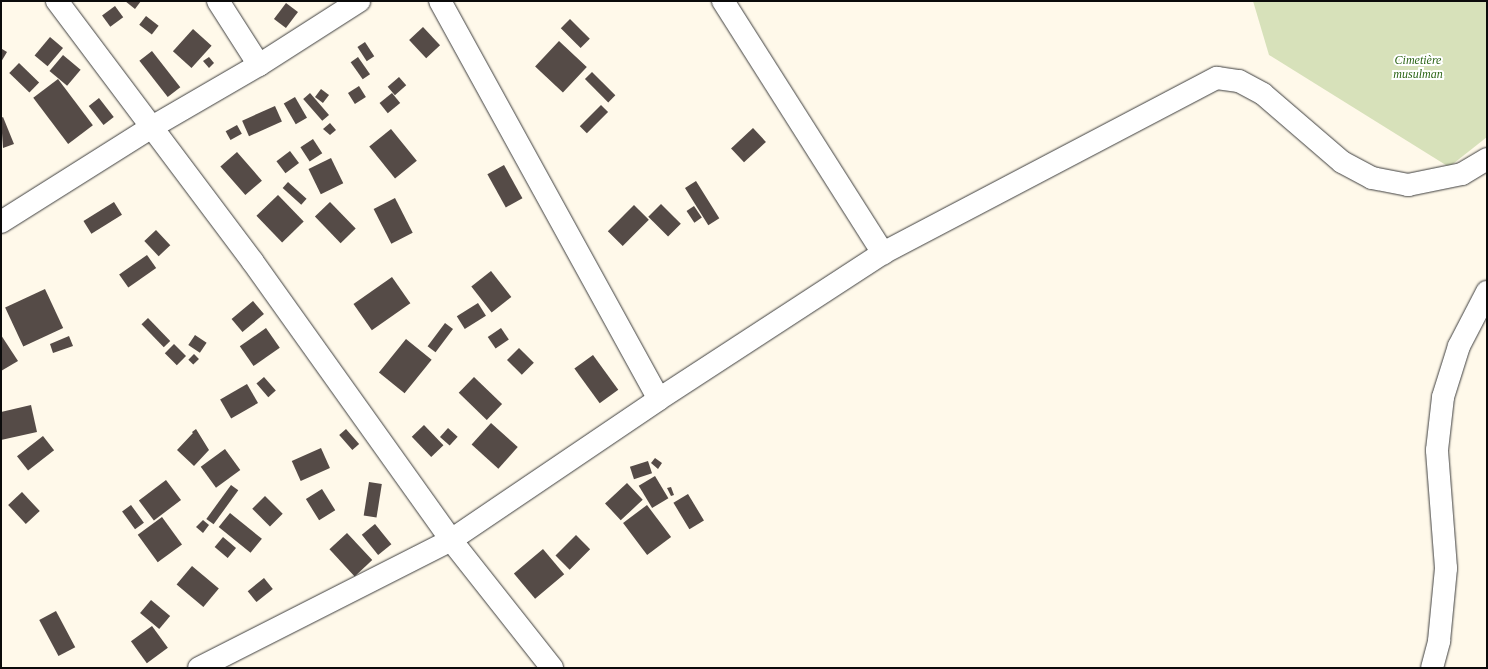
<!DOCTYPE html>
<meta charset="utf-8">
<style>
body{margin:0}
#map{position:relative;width:1488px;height:669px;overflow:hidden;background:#fff9ea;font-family:"Times New Roman",serif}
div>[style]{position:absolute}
.cemetery>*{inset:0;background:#d7e1ba}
.building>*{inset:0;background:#554b47;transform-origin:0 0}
.roads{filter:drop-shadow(0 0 1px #3e3e3e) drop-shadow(0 0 1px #3e3e3e)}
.minor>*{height:22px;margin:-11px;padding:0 11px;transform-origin:11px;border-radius:11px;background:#fff}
span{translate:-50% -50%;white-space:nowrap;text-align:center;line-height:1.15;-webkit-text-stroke:4px #fff;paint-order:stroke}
.park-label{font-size:12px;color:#2e6619;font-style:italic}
.frame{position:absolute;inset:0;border:2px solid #0b0b0b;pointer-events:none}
</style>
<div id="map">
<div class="cemetery">
<i style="clip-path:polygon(1253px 1px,1487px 1px,1487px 137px,1449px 167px,1269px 55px)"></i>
</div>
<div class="building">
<i style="clip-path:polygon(125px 1px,141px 1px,135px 9px)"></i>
<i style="left:286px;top:3px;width:15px;height:20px;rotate:37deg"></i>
<i style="left:115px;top:6px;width:14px;height:16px;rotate:54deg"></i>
<i style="left:146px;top:16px;width:16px;height:11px;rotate:38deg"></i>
<i style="left:570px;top:19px;width:28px;height:13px;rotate:45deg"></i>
<i style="left:423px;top:27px;width:25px;height:19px;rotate:47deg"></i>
<i style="left:193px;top:29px;width:25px;height:30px;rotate:42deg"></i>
<i style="left:50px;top:37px;width:17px;height:24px;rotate:40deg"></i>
<i style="left:559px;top:41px;width:38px;height:35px;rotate:43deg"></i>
<i style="left:365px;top:42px;width:17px;height:9px;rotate:57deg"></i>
<i style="clip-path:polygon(2px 49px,7px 52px,1px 62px,1px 51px)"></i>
<i style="left:152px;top:51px;width:46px;height:16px;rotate:52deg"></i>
<i style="left:63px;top:55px;width:23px;height:21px;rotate:40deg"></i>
<i style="clip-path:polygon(209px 57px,214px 63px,209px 68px,203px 61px)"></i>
<i style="left:358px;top:57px;width:21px;height:9px;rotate:55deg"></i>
<i style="left:19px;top:63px;width:28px;height:14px;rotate:44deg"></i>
<i style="left:592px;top:72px;width:33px;height:10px;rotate:45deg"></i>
<i style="left:399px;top:77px;width:11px;height:15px;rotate:49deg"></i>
<i style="left:58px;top:79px;width:58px;height:31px;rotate:53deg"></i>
<i style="left:359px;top:86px;width:13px;height:13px;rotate:58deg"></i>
<i style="left:321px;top:89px;width:10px;height:10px;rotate:37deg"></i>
<i style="left:310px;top:93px;width:29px;height:9px;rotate:49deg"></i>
<i style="left:392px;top:93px;width:13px;height:16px;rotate:51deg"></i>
<i style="left:295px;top:97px;width:24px;height:13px;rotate:60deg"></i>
<i style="left:99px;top:98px;width:24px;height:13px;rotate:52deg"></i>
<i style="left:601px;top:105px;width:10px;height:30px;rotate:45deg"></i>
<i style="left:275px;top:106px;width:17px;height:36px;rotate:66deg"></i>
<i style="clip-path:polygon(3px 117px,14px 144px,3px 148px,1px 118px)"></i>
<i style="clip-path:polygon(330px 123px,336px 130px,330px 135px,323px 129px)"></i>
<i style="left:237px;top:125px;width:10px;height:13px;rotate:61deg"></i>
<i style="left:753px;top:128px;width:19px;height:30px;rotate:47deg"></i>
<i style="left:391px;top:129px;width:41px;height:28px;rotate:51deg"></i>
<i style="left:313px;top:139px;width:17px;height:15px;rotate:57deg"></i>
<i style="left:290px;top:151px;width:15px;height:17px;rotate:53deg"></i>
<i style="left:237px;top:152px;width:38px;height:22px;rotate:49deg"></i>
<i style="left:331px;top:158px;width:28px;height:25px;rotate:64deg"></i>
<i style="left:504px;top:165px;width:38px;height:19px;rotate:61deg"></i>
<i style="left:696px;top:181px;width:44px;height:13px;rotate:58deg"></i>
<i style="left:288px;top:182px;width:25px;height:8px;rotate:42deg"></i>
<i style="left:278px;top:195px;width:37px;height:30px;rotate:46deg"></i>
<i style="left:395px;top:198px;width:39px;height:24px;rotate:63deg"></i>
<i style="left:114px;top:202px;width:15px;height:36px;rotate:58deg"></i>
<i style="left:330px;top:202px;width:37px;height:21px;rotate:46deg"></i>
<i style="left:661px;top:204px;width:28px;height:18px;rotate:45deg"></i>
<i style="left:634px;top:205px;width:21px;height:37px;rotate:45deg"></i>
<i style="left:694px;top:206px;width:14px;height:9px;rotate:56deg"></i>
<i style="left:156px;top:230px;width:21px;height:16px;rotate:47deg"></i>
<i style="left:147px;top:255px;width:16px;height:34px;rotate:55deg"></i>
<i style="left:491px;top:271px;width:33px;height:25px;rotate:52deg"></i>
<i style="left:392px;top:277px;width:32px;height:47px;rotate:55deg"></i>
<i style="left:45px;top:289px;width:43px;height:44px;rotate:65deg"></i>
<i style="left:253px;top:301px;width:17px;height:28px;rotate:50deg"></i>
<i style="left:478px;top:303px;width:15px;height:25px;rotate:58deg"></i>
<i style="left:148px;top:318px;width:32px;height:9px;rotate:46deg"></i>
<i style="left:445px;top:323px;width:10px;height:29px;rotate:37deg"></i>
<i style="left:266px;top:328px;width:24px;height:32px;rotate:55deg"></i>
<i style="left:501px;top:328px;width:14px;height:16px;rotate:56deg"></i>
<i style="clip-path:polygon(1px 335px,18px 361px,1px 371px)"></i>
<i style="left:195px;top:335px;width:14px;height:12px;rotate:34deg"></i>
<i style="clip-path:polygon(69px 336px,73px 346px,53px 353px,50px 344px)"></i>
<i style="left:406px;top:339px;width:33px;height:43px;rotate:39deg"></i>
<i style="left:174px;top:344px;width:17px;height:13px;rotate:45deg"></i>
<i style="left:519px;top:348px;width:21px;height:17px;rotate:45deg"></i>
<i style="left:194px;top:354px;width:7px;height:8px;rotate:45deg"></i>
<i style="left:593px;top:355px;width:43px;height:23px;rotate:54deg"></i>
<i style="left:264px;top:377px;width:18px;height:10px;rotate:49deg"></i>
<i style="left:474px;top:377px;width:39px;height:22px;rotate:44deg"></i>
<i style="left:247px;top:384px;width:22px;height:31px;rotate:60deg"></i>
<i style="clip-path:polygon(31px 405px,37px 432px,1px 440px,1px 412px)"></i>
<i style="left:491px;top:423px;width:36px;height:29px;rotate:42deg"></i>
<i style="left:424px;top:425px;width:28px;height:17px;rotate:46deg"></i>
<i style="left:448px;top:428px;width:13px;height:12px;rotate:42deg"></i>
<i style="clip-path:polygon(196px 429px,209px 450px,194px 466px,177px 450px,193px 433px,195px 436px,192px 432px)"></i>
<i style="left:346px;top:429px;width:20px;height:9px;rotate:49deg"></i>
<i style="left:43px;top:436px;width:18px;height:33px;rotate:52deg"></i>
<i style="left:321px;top:448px;width:22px;height:32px;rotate:66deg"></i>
<i style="left:225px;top:449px;width:26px;height:30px;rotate:54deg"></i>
<i style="clip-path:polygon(655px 458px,662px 463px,658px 469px,651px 463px)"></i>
<i style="left:648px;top:461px;width:13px;height:19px;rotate:72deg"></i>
<i style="left:655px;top:476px;width:26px;height:19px;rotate:59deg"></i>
<i style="left:166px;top:480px;width:25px;height:34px;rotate:53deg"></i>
<i style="left:369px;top:482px;width:13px;height:34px;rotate:9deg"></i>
<i style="left:627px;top:483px;width:23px;height:30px;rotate:47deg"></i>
<i style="left:231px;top:485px;width:9px;height:42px;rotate:36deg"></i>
<i style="clip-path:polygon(671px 487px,674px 495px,671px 496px,667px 488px)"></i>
<i style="left:322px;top:489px;width:25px;height:19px;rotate:58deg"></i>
<i style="left:22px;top:492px;width:26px;height:19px;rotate:47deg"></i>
<i style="left:688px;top:494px;width:31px;height:17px;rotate:59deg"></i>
<i style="left:265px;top:496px;width:25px;height:18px;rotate:45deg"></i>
<i style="left:131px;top:505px;width:22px;height:11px;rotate:54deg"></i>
<i style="left:647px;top:505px;width:40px;height:30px;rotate:53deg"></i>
<i style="left:230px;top:513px;width:41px;height:18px;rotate:39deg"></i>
<i style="left:162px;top:517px;width:34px;height:30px;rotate:54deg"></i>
<i style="clip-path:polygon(203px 520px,209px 525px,203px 533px,196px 527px)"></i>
<i style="left:375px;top:524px;width:26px;height:17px;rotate:51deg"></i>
<i style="left:347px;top:533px;width:37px;height:24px;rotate:47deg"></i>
<i style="left:576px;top:535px;width:20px;height:29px;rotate:45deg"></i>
<i style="left:223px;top:537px;width:17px;height:13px;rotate:40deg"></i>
<i style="left:543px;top:549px;width:33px;height:38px;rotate:50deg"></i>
<i style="left:192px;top:566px;width:35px;height:24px;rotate:40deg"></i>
<i style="left:264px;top:578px;width:14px;height:21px;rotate:51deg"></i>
<i style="left:151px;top:600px;width:25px;height:17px;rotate:40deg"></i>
<i style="left:56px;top:611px;width:41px;height:19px;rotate:62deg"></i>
<i style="left:152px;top:626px;width:27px;height:26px;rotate:54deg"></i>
</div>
<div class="roads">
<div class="minor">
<i style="left:57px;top:1px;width:326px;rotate:53.1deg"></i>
<i style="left:253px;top:262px;width:341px;rotate:54.5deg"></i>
<i style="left:451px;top:540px;width:163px;rotate:51.7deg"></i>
<i style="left:218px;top:1px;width:76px;rotate:57.4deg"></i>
<i style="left:440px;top:1px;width:454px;rotate:61.2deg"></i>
<i style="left:723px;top:1px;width:299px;rotate:57.6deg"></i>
<i style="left:1px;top:222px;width:178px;rotate:-32.2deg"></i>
<i style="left:152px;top:127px;width:124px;rotate:-30.1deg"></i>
<i style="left:259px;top:65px;width:119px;rotate:-32.6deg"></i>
<i style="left:199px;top:668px;width:283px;rotate:-26.9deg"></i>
<i style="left:451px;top:540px;width:251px;rotate:-34.1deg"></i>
<i style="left:659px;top:399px;width:267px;rotate:-33.1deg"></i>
<i style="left:883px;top:253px;width:377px;rotate:-27.7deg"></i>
<i style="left:1217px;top:78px;width:22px;rotate:8deg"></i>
<i style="left:1239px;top:81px;width:27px;rotate:28deg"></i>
<i style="left:1263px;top:94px;width:104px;rotate:40.7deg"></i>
<i style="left:1342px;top:162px;width:34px;rotate:28deg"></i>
<i style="left:1372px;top:178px;width:37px;rotate:11deg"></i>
<i style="left:1408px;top:185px;width:55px;rotate:-11.5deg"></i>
<i style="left:1462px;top:174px;width:29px;rotate:-31deg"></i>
<i style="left:1432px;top:668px;width:28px;rotate:-75deg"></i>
<i style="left:1439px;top:641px;width:73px;rotate:-84.5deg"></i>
<i style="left:1446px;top:568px;width:118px;rotate:-94.4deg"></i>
<i style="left:1437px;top:450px;width:53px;rotate:-83.5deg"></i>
<i style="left:1443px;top:397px;width:53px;rotate:-72.6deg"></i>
<i style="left:1459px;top:346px;width:61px;rotate:-62.6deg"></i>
</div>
</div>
<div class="park-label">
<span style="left:1418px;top:68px">Cimetière<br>musulman</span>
</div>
<div class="frame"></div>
</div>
